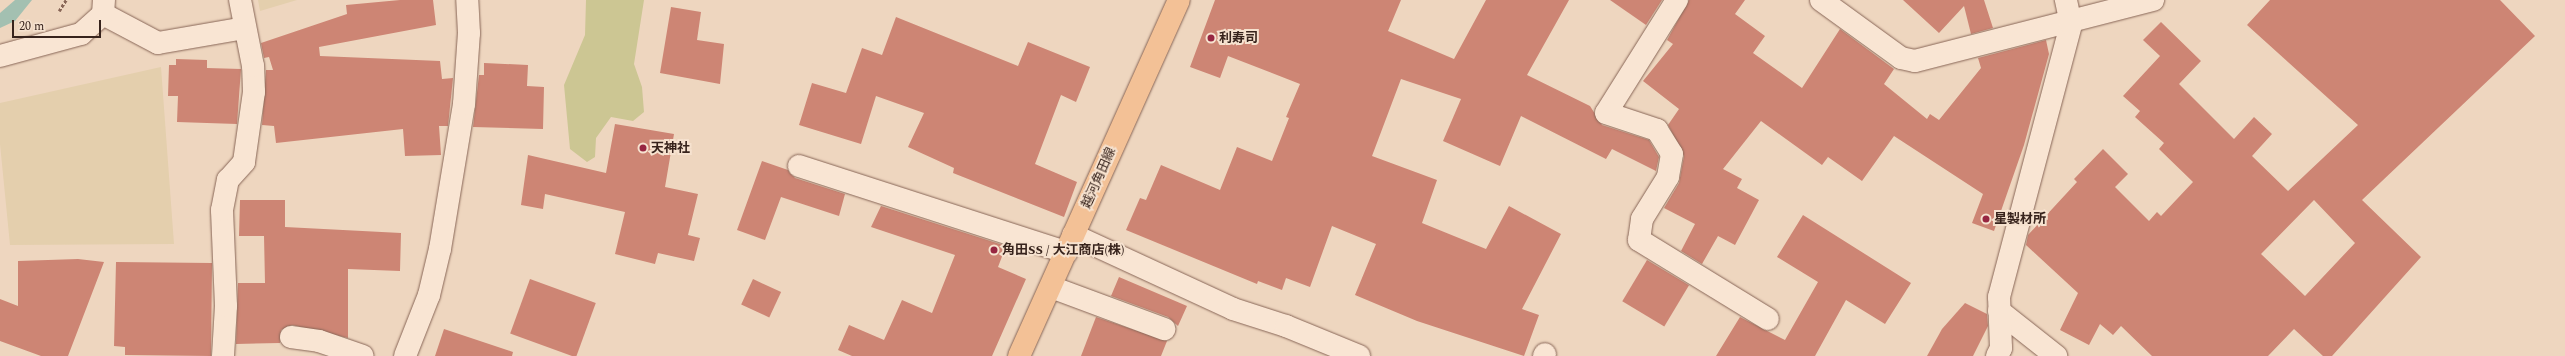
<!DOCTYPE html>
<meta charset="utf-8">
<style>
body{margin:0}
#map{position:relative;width:2565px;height:356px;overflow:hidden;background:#eed6bf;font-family:Spectral,"Noto Sans JP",serif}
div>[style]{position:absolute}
.farmland>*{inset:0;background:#e4cfad}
.green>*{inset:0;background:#ccc693}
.water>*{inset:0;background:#a3c0b1}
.building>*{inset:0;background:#cd8574;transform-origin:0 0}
.path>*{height:2.5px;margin-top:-1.25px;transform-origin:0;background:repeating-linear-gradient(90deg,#886657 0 3px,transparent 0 5px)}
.roads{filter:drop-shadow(0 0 1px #886657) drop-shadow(0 0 1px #886657)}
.minor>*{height:22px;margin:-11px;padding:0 11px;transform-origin:11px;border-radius:11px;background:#f9e5d3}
.major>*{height:22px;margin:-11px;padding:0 11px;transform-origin:11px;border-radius:11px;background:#f3c196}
.dots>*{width:11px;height:11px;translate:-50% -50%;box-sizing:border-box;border:2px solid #f6e2cf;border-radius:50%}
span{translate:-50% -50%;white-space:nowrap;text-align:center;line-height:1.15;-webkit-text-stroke:4px #f6e2cf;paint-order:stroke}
.poi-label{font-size:13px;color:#37231c;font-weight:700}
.left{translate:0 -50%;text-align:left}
.street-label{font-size:13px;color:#37231c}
.scale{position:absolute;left:12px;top:20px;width:89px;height:18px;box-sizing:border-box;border:2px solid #37231c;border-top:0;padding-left:5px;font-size:12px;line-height:14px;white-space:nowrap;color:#37231c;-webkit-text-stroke:3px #f6e2cf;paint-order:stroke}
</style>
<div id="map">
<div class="farmland">
<i style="clip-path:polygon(258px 0,297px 0,260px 11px)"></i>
<i style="clip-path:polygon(161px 67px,174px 244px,10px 245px,0 144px,0 103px)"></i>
</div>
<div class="green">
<i style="clip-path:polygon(586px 0,644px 0,634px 64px,642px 87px,644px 112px,633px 121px,611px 117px,596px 138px,595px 157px,587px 162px,570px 149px,564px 85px,585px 35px)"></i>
</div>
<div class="water">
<i style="clip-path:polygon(15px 0,32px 0,15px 21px,0 28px,0 13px)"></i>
</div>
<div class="building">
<i style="clip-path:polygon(400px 0,433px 0,436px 25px,319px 47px,320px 56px,440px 61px,442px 79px,453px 78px,448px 126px,439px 126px,441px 155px,405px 156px,403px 129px,276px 143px,274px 126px,262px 125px,266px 70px,273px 70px,269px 57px,264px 58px,261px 43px,347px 14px,346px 5px)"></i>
<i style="clip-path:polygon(1215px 0,1401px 0,1388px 31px,1454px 59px,1486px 0,1569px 0,1527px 75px,1590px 106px,1602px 125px,1649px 140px,1659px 157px,1656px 171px,1612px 149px,1606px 159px,1521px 116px,1500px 166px,1443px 141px,1461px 99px,1401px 79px,1372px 156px,1437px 180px,1422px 223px,1486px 249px,1509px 206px,1561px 234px,1522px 309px,1539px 315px,1524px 356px,1417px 321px,1355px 295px,1376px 244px,1332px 226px,1310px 287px,1286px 278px,1282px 290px,1258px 281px,1257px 284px,1126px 230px,1140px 198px,1146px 200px,1161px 165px,1220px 190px,1237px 147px,1272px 161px,1289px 118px,1286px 117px,1300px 84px,1228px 56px,1220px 78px,1190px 67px)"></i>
<i style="clip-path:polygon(1610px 0,1662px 0,1646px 25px)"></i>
<i style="clip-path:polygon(1689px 0,1745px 0,1735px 14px,1765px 36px,1753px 53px,1802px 88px,1840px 29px,1894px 69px,1884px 84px,1927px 119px,1930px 114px,1939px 120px,1981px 68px,1978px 58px,2046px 40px,2049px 54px,2024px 145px,1994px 231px,1972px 223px,1983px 194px,1894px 136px,1862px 181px,1828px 157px,1822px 165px,1761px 121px,1723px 169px,1742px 179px,1737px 188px,1759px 200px,1735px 245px,1718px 236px,1702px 264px,1681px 251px,1695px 224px,1664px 208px,1679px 183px,1684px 156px,1668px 125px,1679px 109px,1643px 81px,1673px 44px,1667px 40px)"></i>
<i style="clip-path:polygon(1903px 0,1984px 0,1993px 28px,1971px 34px,1964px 6px,1939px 33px)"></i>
<i style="clip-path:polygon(evenodd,2270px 0,2500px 0,2535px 36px,2362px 200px,2421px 257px,2332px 356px,2323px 356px,2294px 329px,2268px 356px,2152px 356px,2121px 326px,2113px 335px,2100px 324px,2089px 345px,2060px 330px,2078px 293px,2026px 245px,2028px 235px,2077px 182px,2074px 179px,2103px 149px,2128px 174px,2115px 187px,2149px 221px,2157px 212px,2161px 216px,2193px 182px,2159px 149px,2164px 143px,2135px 117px,2140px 111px,2123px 96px,2160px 56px,2143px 40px,2161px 22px,2201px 61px,2179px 84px,2234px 139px,2254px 117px,2272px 134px,2252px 156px,2288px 191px,2358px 125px,2247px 25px,2270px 0,2314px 200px,2355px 243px,2305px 296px,2261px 254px,2314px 200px)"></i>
<i style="clip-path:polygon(671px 7px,701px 12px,697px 40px,724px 44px,720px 84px,660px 73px)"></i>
<i style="clip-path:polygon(896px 17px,1018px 66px,1028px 42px,1090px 67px,1076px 102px,1061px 95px,1035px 164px,1077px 182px,1064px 217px,953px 173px,954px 168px,908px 147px,924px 113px,876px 96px,861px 144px,799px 125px,812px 83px,846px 93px,862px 48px,882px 55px)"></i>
<i style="clip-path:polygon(176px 59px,207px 60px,207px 68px,241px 69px,237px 124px,177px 122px,178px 96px,168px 96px,169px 65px,176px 65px)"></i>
<i style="clip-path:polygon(484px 63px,528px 65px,527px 86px,544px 87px,543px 129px,473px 127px,479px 75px,484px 75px)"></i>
<i style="clip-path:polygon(615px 124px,674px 134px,665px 187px,698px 194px,688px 235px,700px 238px,694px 261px,658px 253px,655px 264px,615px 254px,625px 212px,545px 194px,543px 209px,521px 205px,528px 155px,606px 173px)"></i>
<i style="clip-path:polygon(762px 161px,788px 170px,795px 178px,845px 194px,839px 216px,781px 197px,765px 240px,737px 230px)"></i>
<i style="clip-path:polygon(240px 200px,285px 200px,285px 227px,401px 233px,400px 271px,348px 269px,348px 338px,292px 325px,281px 330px,280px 343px,236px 344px,238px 283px,265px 283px,264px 236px,239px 236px)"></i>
<i style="clip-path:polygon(881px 206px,1006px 246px,998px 267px,1026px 279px,992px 356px,852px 356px,838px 350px,849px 325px,884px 340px,902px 300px,932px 313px,955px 255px,871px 227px)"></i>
<i style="clip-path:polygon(1803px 215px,1911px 283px,1885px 324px,1846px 300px,1815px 356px,1716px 356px,1740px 317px,1785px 340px,1818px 282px,1777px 257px)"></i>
<i style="clip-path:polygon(78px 259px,104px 262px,68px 356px,41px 356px,0 341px,0 299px,18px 306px,18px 261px)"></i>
<i style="left:1647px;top:260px;width:49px;height:48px;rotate:31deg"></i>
<i style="clip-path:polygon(116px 262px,212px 263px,211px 356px,125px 355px,125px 347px,114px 346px)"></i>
<i style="clip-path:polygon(1119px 277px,1187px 306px,1178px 326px,1168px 317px,1111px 296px)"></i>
<i style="left:530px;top:279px;width:70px;height:58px;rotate:20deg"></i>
<i style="left:753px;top:279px;width:31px;height:28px;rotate:25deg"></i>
<i style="clip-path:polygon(1965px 303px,1987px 314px,1988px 326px,1973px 356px,1927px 356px,1942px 329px)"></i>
<i style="clip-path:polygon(1096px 317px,1167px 341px,1161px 356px,1081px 356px)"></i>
<i style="clip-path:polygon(444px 329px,513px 352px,512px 356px,435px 356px)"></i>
</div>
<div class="path">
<i style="left:59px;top:11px;width:13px;rotate:-58deg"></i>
</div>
<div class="roads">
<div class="minor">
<i style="left:1677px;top:0;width:133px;rotate:122.1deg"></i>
<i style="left:1606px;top:113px;width:54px;rotate:18.4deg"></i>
<i style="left:1657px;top:130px;width:28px;rotate:58deg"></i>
<i style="left:1672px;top:154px;width:23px;rotate:100deg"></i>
<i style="left:1668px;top:177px;width:49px;rotate:121.8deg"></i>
<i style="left:1642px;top:219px;width:21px;rotate:98deg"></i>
<i style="left:1639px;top:240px;width:151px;rotate:31.5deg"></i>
<i style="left:1821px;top:0;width:99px;rotate:35.9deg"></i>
<i style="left:1901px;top:58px;width:14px;rotate:12deg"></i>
<i style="left:1915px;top:61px;width:246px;rotate:-14.4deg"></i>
<i style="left:103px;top:14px;width:62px;rotate:27.8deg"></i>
<i style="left:158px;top:43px;width:88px;rotate:-9.8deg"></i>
<i style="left:0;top:56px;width:84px;rotate:-15.2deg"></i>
<i style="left:81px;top:34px;width:30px;rotate:-42deg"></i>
<i style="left:103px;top:14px;width:14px;rotate:-86deg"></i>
<i style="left:799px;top:166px;width:281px;rotate:17.9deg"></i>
<i style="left:1073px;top:235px;width:176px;rotate:24.8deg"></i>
<i style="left:1233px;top:309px;width:56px;rotate:17.8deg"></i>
<i style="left:1286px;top:326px;width:79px;rotate:22.3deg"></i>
<i style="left:1051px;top:287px;width:121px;rotate:20.4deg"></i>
<i style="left:1999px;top:311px;width:73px;rotate:38.3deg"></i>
<i style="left:291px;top:337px;width:28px;rotate:8deg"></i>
<i style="left:319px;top:341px;width:46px;rotate:18.8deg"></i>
<i style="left:223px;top:356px;width:50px;rotate:-86.6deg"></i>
<i style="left:226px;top:306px;width:96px;rotate:-92.4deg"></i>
<i style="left:222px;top:210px;width:31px;rotate:-79deg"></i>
<i style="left:228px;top:180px;width:24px;rotate:-48deg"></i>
<i style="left:244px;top:162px;width:71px;rotate:-81.9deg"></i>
<i style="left:254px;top:92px;width:26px;rotate:-92deg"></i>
<i style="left:253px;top:66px;width:67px;rotate:-101.1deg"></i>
<i style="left:405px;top:356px;width:66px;rotate:-68.5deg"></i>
<i style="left:429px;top:295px;width:47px;rotate:-76.6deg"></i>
<i style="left:440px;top:249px;width:147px;rotate:-80.6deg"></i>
<i style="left:464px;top:104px;width:71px;rotate:-86deg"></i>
<i style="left:469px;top:33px;width:33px;rotate:-93deg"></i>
<i style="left:1544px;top:356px;width:2px;rotate:-63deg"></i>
<i style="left:1997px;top:356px;width:9px;rotate:-63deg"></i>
<i style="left:2001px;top:348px;width:51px;rotate:-92.2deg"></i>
<i style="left:1999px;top:297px;width:282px;rotate:-75.2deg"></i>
<i style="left:2071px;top:24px;width:25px;rotate:-102deg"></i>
</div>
<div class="major">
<i style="left:1019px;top:356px;width:390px;rotate:-65.8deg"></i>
</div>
</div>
<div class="dots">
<i style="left:1211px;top:38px;background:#972641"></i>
<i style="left:643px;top:148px;background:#972641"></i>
<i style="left:1986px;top:219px;background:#972641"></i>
<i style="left:994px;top:250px;background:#972641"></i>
</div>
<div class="poi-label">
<span class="left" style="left:1219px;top:38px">利寿司</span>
<span class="left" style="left:651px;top:148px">天神社</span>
<span class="left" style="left:1994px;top:219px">星製材所</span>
<span class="left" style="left:1002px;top:250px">角田SS / 大江商店(株)</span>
</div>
<div class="street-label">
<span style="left:1099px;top:178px;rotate:-66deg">越河角田線</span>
</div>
<div class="scale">20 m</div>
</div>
